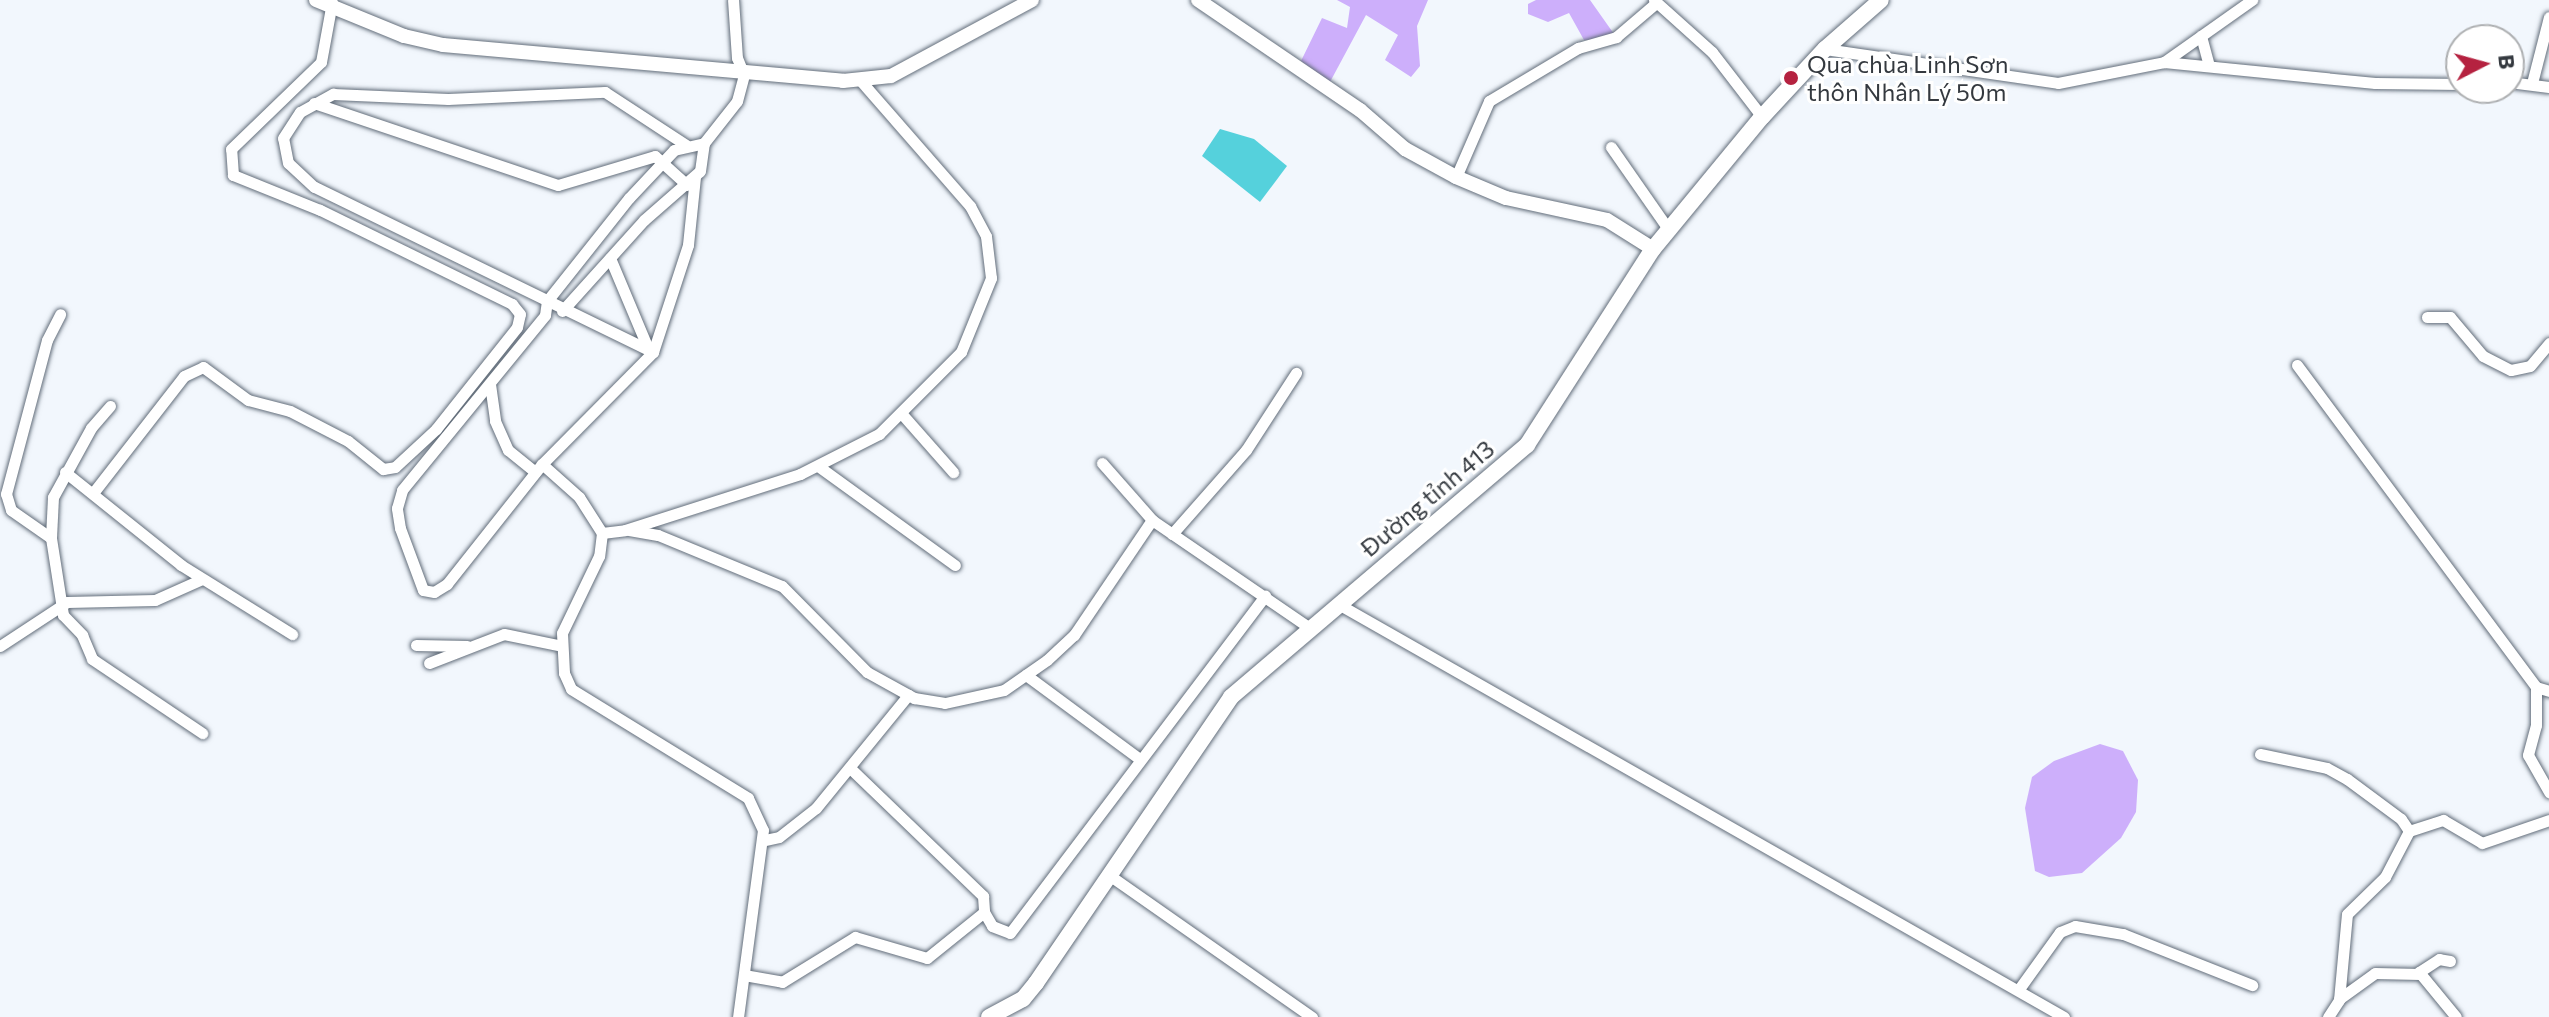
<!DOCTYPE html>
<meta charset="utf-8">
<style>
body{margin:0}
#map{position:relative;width:2549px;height:1017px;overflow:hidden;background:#f2f7fd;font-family:Commissioner,sans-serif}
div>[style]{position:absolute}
.forest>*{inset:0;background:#cdaffb}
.water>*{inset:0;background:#55d1dc}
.roads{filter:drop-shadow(0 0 2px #626d7a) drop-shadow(0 0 2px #626d7a)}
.minor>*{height:11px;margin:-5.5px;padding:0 5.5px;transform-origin:5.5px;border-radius:5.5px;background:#fff}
.tertiary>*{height:14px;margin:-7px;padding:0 7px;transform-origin:7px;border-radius:7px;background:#fff}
.secondary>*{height:16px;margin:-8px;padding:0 8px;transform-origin:8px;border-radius:8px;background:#fff}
.dots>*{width:22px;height:22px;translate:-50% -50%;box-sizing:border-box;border:4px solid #fff;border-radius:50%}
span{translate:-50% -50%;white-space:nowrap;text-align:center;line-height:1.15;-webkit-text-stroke:6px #fff;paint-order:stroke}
.poi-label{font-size:24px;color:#34393f}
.left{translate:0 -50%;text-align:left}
.street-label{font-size:24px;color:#34393f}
.north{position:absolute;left:2445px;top:24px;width:80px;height:80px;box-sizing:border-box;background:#fff;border:2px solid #aeb0b2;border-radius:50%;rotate:84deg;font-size:22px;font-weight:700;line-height:32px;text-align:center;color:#34393f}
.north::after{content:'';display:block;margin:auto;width:28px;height:36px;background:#b52240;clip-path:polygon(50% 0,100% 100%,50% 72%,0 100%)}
</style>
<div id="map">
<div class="forest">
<i style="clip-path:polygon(1337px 0,1428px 0,1417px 26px,1420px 66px,1411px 77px,1385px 60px,1398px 35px,1366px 15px,1330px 82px,1301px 61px,1322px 18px,1347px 28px,1350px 7px)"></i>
<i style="clip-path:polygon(1536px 0,1590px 0,1614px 34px,1608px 40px,1584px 40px,1569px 13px,1548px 22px,1528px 14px,1528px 4px)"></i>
<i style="clip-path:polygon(2100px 744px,2123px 751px,2138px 780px,2136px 812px,2121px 838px,2082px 873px,2049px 877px,2035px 871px,2025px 808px,2032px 777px,2054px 761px)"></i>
</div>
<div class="water">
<i style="clip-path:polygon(1220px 129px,1254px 139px,1287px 166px,1260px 202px,1202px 156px)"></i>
</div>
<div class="roads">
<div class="minor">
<i style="left:1654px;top:0;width:78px;rotate:41.9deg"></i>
<i style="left:1712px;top:52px;width:82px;rotate:52.4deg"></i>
<i style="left:2201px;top:36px;width:30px;rotate:75deg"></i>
<i style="left:1825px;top:49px;width:235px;rotate:8.3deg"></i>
<i style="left:2058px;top:83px;width:108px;rotate:-11.2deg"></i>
<i style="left:2164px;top:62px;width:212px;rotate:5.7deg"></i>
<i style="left:2375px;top:83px;width:86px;rotate:0.7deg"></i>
<i style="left:2164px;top:62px;width:108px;rotate:-35.2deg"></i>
<i style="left:2509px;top:82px;width:40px;rotate:7.1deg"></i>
<i style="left:2532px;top:83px;width:68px;rotate:-75.6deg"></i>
<i style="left:314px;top:103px;width:257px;rotate:18.6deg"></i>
<i style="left:558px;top:185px;width:101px;rotate:-16.6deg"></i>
<i style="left:655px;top:156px;width:43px;rotate:42.2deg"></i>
<i style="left:1611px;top:147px;width:101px;rotate:55.1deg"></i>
<i style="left:695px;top:177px;width:68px;rotate:95.9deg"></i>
<i style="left:688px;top:245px;width:113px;rotate:108.1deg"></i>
<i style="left:653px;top:352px;width:158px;rotate:134.7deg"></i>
<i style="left:542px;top:464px;width:153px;rotate:128.4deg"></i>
<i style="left:447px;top:584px;width:15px;rotate:148deg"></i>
<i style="left:434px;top:592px;width:11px;rotate:-170deg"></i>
<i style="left:423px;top:590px;width:66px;rotate:-110.4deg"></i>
<i style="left:400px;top:528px;width:20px;rotate:-99deg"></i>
<i style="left:397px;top:508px;width:19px;rotate:-74deg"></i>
<i style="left:402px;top:490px;width:226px;rotate:-50.7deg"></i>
<i style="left:545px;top:315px;width:14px;rotate:-82deg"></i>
<i style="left:547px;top:301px;width:132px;rotate:-51.5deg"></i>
<i style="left:629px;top:198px;width:66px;rotate:-46.8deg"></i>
<i style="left:674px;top:150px;width:31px;rotate:-13deg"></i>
<i style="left:1456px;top:177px;width:83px;rotate:-66.5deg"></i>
<i style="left:1489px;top:101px;width:104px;rotate:-30.8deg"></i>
<i style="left:1578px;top:48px;width:40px;rotate:-16deg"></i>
<i style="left:1616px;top:37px;width:52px;rotate:-40.4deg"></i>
<i style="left:610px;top:258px;width:95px;rotate:67.2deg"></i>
<i style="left:562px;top:311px;width:122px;rotate:-48deg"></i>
<i style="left:644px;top:220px;width:74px;rotate:-41.2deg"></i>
<i style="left:700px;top:171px;width:28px;rotate:-82deg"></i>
<i style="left:704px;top:143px;width:53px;rotate:-51.8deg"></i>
<i style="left:737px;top:101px;width:27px;rotate:-75deg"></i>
<i style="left:744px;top:75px;width:18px;rotate:-112deg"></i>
<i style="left:737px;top:58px;width:58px;rotate:-93.9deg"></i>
<i style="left:2427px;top:317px;width:23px"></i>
<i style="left:2450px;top:317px;width:51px;rotate:49.8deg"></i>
<i style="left:2483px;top:356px;width:31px;rotate:27deg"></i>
<i style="left:2511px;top:370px;width:19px;rotate:-12deg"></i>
<i style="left:2530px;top:366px;width:30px;rotate:-50deg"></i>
<i style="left:653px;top:352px;width:377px;rotate:-154deg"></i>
<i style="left:314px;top:187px;width:35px;rotate:-137deg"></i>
<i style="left:288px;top:163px;width:25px;rotate:-101deg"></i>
<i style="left:283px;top:138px;width:31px;rotate:-57deg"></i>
<i style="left:300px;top:112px;width:38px;rotate:-29deg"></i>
<i style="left:333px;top:94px;width:115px;rotate:2.5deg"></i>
<i style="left:448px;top:99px;width:157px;rotate:-2.6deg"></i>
<i style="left:605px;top:92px;width:97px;rotate:33.2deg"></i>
<i style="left:2297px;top:365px;width:401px;rotate:53.4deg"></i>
<i style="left:2536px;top:687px;width:14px;rotate:17deg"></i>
<i style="left:490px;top:384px;width:37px;rotate:82deg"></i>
<i style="left:495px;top:421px;width:32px;rotate:66deg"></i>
<i style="left:508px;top:450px;width:35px;rotate:39deg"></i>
<i style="left:110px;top:406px;width:29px;rotate:131deg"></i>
<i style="left:91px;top:428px;width:79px;rotate:118.8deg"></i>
<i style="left:53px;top:497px;width:41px;rotate:92.8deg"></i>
<i style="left:51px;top:538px;width:78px;rotate:81.1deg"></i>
<i style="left:63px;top:615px;width:28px;rotate:46deg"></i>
<i style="left:82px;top:635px;width:26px;rotate:67deg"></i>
<i style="left:92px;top:659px;width:133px;rotate:33.9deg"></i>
<i style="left:901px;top:413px;width:79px;rotate:48.6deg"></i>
<i style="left:1102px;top:463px;width:76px;rotate:48.7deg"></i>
<i style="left:1152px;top:520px;width:193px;rotate:34.4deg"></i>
<i style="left:542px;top:464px;width:50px;rotate:41.7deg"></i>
<i style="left:579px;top:497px;width:43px;rotate:57.4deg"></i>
<i style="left:602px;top:533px;width:23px;rotate:-7deg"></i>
<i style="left:625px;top:530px;width:184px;rotate:-17.7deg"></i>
<i style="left:800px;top:474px;width:89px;rotate:-26.9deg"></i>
<i style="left:879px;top:434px;width:116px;rotate:-45deg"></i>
<i style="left:961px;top:352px;width:80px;rotate:-67.9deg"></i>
<i style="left:991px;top:278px;width:42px;rotate:-96.8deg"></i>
<i style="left:986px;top:236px;width:34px;rotate:-118deg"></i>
<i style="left:970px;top:206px;width:167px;rotate:-131.1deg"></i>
<i style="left:818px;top:466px;width:169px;rotate:35.9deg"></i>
<i style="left:65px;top:472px;width:149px;rotate:38.7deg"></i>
<i style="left:181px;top:565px;width:131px;rotate:31.9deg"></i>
<i style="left:93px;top:493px;width:148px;rotate:-52.1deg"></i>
<i style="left:184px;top:376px;width:21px;rotate:-25deg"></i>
<i style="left:203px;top:367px;width:56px;rotate:36.3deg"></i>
<i style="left:248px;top:400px;width:43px;rotate:14.7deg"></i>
<i style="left:290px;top:411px;width:65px;rotate:27.3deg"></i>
<i style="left:348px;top:441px;width:45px;rotate:38.7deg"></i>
<i style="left:383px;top:469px;width:12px;rotate:-9deg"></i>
<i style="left:395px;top:467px;width:56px;rotate:-42.8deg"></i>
<i style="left:436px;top:429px;width:130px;rotate:-51.5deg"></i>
<i style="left:517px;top:327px;width:13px;rotate:-77deg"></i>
<i style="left:520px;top:314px;width:13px;rotate:-129deg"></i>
<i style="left:512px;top:304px;width:214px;rotate:-153.9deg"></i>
<i style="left:320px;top:210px;width:94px;rotate:-158.1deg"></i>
<i style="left:233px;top:175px;width:26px;rotate:-94deg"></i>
<i style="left:231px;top:149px;width:125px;rotate:-44deg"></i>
<i style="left:321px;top:62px;width:61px;rotate:-79.6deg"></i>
<i style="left:629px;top:530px;width:29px;rotate:10deg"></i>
<i style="left:658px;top:535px;width:134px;rotate:22.4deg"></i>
<i style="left:782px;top:586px;width:121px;rotate:45.3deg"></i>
<i style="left:867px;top:672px;width:54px;rotate:29deg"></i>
<i style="left:914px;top:698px;width:31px;rotate:9deg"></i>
<i style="left:945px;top:703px;width:60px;rotate:-12.4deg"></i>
<i style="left:1004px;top:690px;width:52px;rotate:-34.9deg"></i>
<i style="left:1047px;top:660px;width:37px;rotate:-43deg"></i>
<i style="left:1074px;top:635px;width:139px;rotate:-55.9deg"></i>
<i style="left:602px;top:533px;width:23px;rotate:97deg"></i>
<i style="left:599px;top:556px;width:85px;rotate:115.7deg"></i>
<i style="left:562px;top:633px;width:40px;rotate:87.1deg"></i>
<i style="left:564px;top:673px;width:17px;rotate:66deg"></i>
<i style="left:571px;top:689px;width:208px;rotate:31.6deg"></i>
<i style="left:748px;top:798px;width:35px;rotate:65deg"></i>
<i style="left:763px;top:830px;width:189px;rotate:97.6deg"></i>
<i style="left:1172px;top:534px;width:112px;rotate:-48.6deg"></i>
<i style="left:1246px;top:450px;width:92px;rotate:-57deg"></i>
<i style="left:51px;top:538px;width:49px;rotate:-145deg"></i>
<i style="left:11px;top:510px;width:17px;rotate:-107deg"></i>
<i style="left:6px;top:494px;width:159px;rotate:-75.1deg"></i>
<i style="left:47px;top:340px;width:29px;rotate:-63deg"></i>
<i style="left:1340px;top:605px;width:833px;rotate:29.64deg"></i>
<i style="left:416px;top:645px;width:51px;rotate:1.1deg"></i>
<i style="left:0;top:646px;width:80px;rotate:-33.3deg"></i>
<i style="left:67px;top:602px;width:88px;rotate:-1.3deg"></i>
<i style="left:155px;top:600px;width:51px;rotate:-24.1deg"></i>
<i style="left:429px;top:663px;width:80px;rotate:-21.1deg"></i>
<i style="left:504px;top:634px;width:59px;rotate:11.7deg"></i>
<i style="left:1026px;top:675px;width:139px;rotate:36.5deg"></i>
<i style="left:2536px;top:687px;width:38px;rotate:90deg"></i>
<i style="left:2536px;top:725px;width:31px;rotate:105deg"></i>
<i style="left:2528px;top:755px;width:43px;rotate:60.4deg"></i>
<i style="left:2260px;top:754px;width:68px;rotate:11.8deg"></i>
<i style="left:2327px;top:768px;width:23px;rotate:29deg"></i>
<i style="left:2347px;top:779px;width:67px;rotate:36.5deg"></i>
<i style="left:2401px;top:819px;width:14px;rotate:56deg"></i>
<i style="left:850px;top:768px;width:185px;rotate:43.9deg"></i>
<i style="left:983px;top:896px;width:16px;rotate:86deg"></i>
<i style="left:765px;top:840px;width:14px;rotate:-12deg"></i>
<i style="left:779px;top:837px;width:47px;rotate:-38.1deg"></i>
<i style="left:816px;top:808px;width:146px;rotate:-50.8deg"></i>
<i style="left:1109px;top:875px;width:248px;rotate:35deg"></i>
<i style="left:2450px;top:961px;width:11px;rotate:-170deg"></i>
<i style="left:2439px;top:959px;width:24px;rotate:147deg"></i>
<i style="left:2419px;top:972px;width:58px;rotate:50.6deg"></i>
<i style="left:744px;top:975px;width:39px;rotate:10deg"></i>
<i style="left:782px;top:982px;width:86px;rotate:-31.7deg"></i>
<i style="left:855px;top:937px;width:75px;rotate:16.3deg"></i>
<i style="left:927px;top:958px;width:73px;rotate:-38.9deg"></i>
<i style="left:984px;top:912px;width:16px;rotate:60deg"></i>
<i style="left:992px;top:926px;width:19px;rotate:21deg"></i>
<i style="left:1010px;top:933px;width:423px;rotate:-52.9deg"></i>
<i style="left:2019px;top:989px;width:70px;rotate:-54.3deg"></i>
<i style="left:2060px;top:932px;width:16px;rotate:-22deg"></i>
<i style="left:2075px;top:926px;width:49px;rotate:9.5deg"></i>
<i style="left:2123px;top:934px;width:139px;rotate:21.6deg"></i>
<i style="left:2339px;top:999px;width:44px;rotate:-35.8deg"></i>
<i style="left:2375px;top:973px;width:45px;rotate:1.3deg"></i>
<i style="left:2328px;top:1017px;width:20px;rotate:-57deg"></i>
<i style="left:2339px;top:1000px;width:86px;rotate:-84.7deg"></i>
<i style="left:2347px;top:914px;width:53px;rotate:-44.2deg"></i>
<i style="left:2385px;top:877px;width:52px;rotate:-62.4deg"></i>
<i style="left:2409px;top:831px;width:36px;rotate:-18deg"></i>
<i style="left:2443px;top:820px;width:45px;rotate:30.5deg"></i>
<i style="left:2482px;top:843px;width:71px;rotate:-18.9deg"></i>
</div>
<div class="tertiary">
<i style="left:316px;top:0;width:95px;rotate:22.2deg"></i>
<i style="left:404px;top:36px;width:40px;rotate:13deg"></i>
<i style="left:443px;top:45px;width:402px;rotate:5.1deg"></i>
<i style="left:843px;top:81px;width:48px;rotate:-5.9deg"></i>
<i style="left:891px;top:76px;width:160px;rotate:-28.3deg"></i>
<i style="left:1198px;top:0;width:196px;rotate:34.2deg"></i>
<i style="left:1360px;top:110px;width:60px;rotate:40.9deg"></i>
<i style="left:1405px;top:149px;width:58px;rotate:28.8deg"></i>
<i style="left:1456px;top:177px;width:54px;rotate:22.8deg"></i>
<i style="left:1506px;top:198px;width:103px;rotate:12.3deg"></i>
<i style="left:1607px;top:220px;width:54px;rotate:32.2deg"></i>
</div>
<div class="secondary">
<i style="left:989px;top:1017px;width:38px;rotate:-28deg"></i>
<i style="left:1023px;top:999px;width:21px;rotate:-51deg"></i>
<i style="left:1036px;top:983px;width:346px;rotate:-55.7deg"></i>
<i style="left:1231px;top:697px;width:389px;rotate:-40.4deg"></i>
<i style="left:1527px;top:445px;width:233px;rotate:-57.3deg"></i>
<i style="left:1653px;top:249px;width:171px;rotate:-50.5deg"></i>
<i style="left:1762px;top:117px;width:93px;rotate:-47.2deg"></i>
<i style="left:1825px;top:49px;width:74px;rotate:-41.2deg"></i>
</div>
</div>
<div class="dots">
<i style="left:1791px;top:78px;background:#b52240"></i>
</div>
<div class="poi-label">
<span class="left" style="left:1807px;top:78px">Qua chùa Linh Sơn<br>thôn Nhân Lý 50m</span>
</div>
<div class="street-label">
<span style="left:1427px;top:498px;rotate:-40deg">Đường tỉnh 413</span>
</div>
<div class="north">B</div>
</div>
